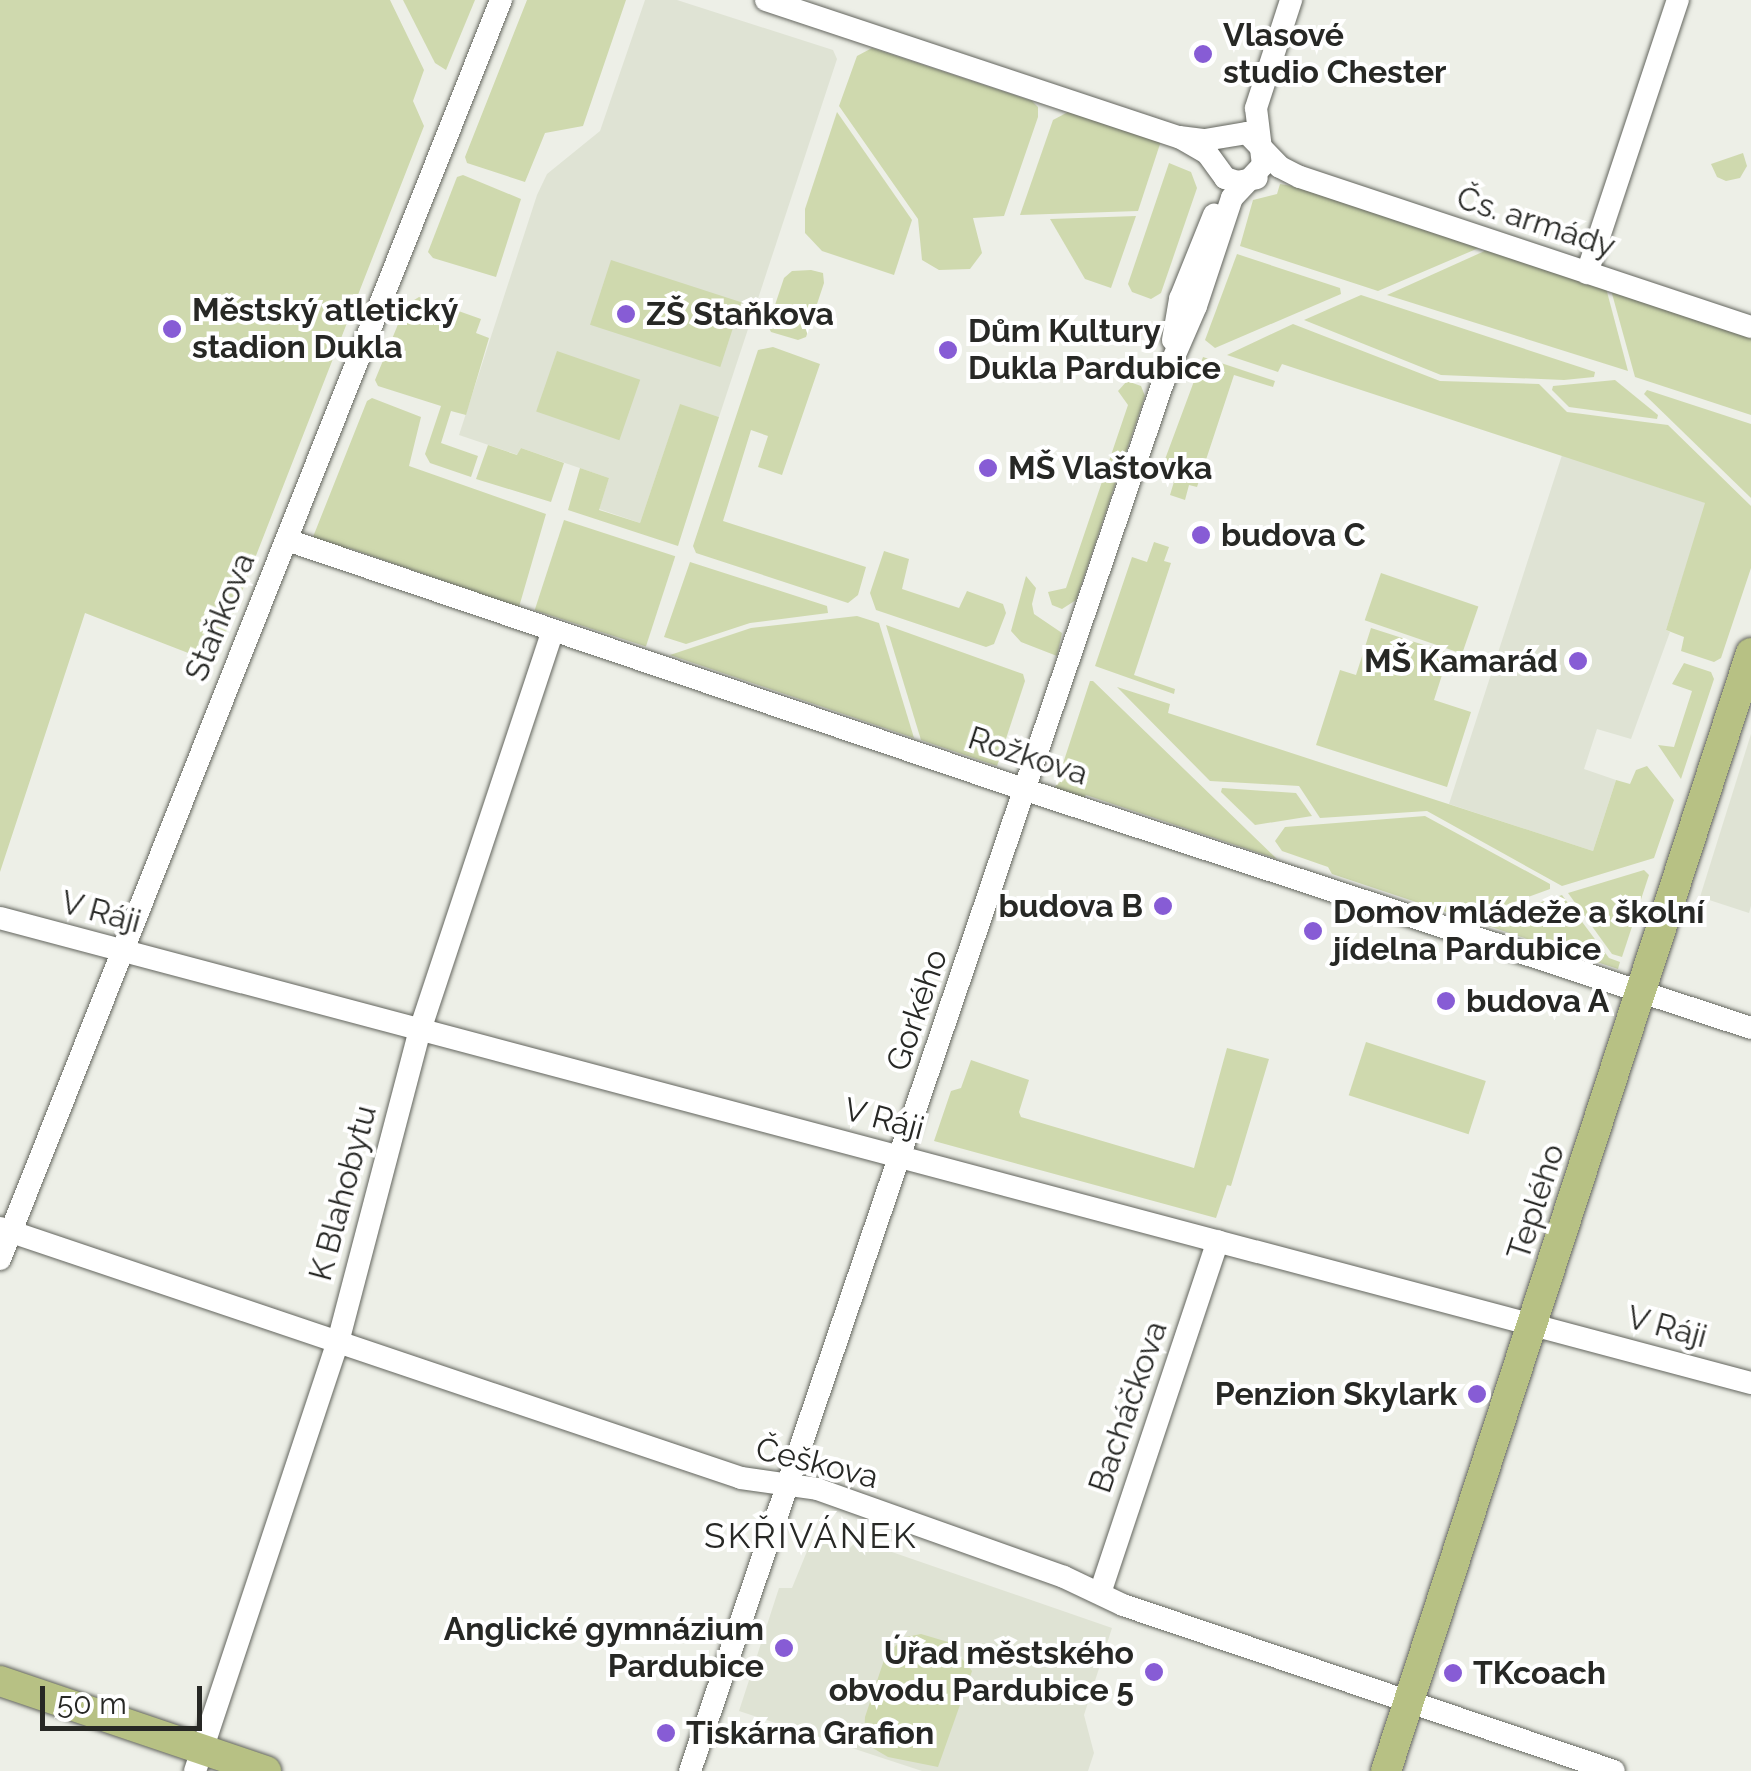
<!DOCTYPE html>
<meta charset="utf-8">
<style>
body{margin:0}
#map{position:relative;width:1751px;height:1771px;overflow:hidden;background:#edefe7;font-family:Raleway,sans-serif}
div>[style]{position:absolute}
.built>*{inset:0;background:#dfe3d4}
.green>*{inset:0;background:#cfd9ae;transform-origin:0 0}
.roads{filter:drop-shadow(0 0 2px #63655e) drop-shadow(0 0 2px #63655e)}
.minor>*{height:22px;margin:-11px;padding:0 11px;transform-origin:11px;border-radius:11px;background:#fff}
.major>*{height:30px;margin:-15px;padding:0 15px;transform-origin:15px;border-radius:15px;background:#b7c184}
.dots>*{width:28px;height:28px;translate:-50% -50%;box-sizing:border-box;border:5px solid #fff;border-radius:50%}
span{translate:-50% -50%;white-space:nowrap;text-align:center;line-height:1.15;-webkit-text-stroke:8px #fff;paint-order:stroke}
.poi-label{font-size:32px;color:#272825;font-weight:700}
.left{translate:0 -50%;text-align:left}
.right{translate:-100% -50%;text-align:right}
.street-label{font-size:32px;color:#272825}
.neighbourhood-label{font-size:35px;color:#272825;letter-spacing:2.5px}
.scale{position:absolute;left:40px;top:1686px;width:162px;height:45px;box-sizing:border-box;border:5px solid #272825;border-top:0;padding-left:12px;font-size:30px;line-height:35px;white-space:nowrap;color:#272825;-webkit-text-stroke:8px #fff;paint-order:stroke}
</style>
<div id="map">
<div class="built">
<i style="clip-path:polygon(645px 0,677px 0,833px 50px,837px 59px,719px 417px,680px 405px,640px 523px,599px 509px,609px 478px,521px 448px,518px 455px,459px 435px,537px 195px,547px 174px,600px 131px)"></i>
<i style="clip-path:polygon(1562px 455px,1706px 503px,1666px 630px,1670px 632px,1631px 739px,1597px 729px,1584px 769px,1616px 780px,1593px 851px,1449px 804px)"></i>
<i style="clip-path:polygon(1751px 734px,1751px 906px,1749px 913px,1700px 897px)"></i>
<i style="clip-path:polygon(812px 1539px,839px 1548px,850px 1548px,857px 1540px,1112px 1628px,1084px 1715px,1094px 1753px,1088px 1771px,922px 1771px,739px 1711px,779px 1588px,792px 1588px)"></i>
</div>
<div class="green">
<i style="clip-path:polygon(0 0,390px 0,424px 70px,413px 101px,424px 126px,214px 663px,85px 613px,0 872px)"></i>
<i style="clip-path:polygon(403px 0,475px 0,446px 70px,435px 63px)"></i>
<i style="clip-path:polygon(527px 0,626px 0,583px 126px,545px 133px,525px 182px,467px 163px,465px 157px)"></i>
<i style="clip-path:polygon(872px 48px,1032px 101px,1038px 107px,1038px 117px,1004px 216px,973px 218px,982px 253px,970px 269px,939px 270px,922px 260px,918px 219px,839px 106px,857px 56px)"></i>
<i style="clip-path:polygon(837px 112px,912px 220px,894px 275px,822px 251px,805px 233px,805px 209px)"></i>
<i style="clip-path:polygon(1068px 112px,1161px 141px,1138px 211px,1020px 215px,1053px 120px)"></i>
<i style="clip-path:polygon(1743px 153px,1747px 166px,1740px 178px,1726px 181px,1717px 177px,1711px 164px)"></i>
<i style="clip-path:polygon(1169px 163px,1191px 172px,1197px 188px,1161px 293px,1151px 299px,1132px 292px,1128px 284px)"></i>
<i style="clip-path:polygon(463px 175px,521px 199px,496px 277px,433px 258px,428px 252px,457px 177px)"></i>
<i style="clip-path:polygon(1280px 184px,1292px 186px,1481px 247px,1378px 291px,1240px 246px,1253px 200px,1277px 194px)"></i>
<i style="clip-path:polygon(1136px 216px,1111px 288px,1085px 279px,1050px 219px)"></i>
<i style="clip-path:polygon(1489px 249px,1606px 288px,1628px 371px,1387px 295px)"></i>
<i style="clip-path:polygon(1237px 254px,1340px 288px,1341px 294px,1215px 348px,1205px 340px)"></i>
<i style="left:611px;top:260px;width:137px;height:68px;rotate:18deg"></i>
<i style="clip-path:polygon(811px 270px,823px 273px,824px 283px,806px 337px,798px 340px,771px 332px,768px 326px,784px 278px,792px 271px)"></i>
<i style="clip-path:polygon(1611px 290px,1751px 336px,1751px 415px,1635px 377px)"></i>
<i style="clip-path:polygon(1361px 295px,1595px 372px,1594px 377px,1564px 380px,1441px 375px,1304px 320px)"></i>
<i style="clip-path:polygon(419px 297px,481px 319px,476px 333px,489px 338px,466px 415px,451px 411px,441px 443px,478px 456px,471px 477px,430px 463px,425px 454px,441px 406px,378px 386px,375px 380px,406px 305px)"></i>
<i style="clip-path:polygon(1293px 324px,1440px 381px,1539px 384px,1567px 412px,1668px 425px,1751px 506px,1751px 568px,1721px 658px,1714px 662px,1681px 651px,1684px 637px,1666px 630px,1705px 503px,1282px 364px,1278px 372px,1227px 355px)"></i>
<i style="clip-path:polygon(773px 347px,820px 364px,782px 475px,758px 467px,768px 436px,751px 430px,723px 521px,866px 567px,858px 595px,848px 603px,696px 553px,693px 546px,758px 350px)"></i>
<i style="left:557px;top:351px;width:88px;height:64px;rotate:19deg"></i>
<i style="clip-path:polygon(1203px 357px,1275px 381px,1273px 387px,1234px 375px,1197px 487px,1189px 485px,1185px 500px,1170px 495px,1176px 475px,1161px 470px)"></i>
<i style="clip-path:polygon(1615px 380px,1658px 415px,1657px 419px,1569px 407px,1552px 390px,1553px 386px)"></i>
<i style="clip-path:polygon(1127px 381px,1141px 386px,1145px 396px,1076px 600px,1062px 609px,1052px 605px,1048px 592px,1066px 588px,1128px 405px,1118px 391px)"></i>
<i style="clip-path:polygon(1647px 390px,1751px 424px,1751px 498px,1644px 394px)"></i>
<i style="clip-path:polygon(372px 398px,421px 417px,409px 466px,546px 514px,519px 607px,349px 548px,341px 552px,311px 542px,367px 401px)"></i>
<i style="clip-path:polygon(680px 404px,719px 417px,678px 546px,568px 510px,580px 468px,609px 478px,599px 510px,640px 523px)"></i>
<i style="clip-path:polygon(488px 445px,517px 455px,521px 448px,564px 463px,551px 502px,476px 479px)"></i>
<i style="left:564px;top:520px;width:117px;height:95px;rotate:18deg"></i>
<i style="clip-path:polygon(1154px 542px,1169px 547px,1164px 561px,1171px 563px,1134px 675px,1175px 689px,1174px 694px,1095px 666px,1132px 557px,1147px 562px)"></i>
<i style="clip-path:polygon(884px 551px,909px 559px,902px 589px,959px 608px,967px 591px,1003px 604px,1006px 613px,994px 644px,986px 647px,876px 610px,870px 593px)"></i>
<i style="clip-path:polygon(690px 562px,827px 606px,828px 613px,750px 623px,686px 644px,664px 637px)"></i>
<i style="left:1381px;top:573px;width:103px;height:50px;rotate:19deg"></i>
<i style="clip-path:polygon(1026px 576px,1036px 588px,1032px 604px,1034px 614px,1062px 633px,1057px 656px,1021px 642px,1011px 631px)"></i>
<i style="clip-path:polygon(857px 616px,879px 623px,914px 738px,670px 655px,751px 628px)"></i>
<i style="clip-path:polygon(886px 625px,1023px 674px,1025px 681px,997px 766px,921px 740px)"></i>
<i style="clip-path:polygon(1371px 628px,1449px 653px,1434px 700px,1471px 712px,1447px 787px,1316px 745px,1340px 670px,1356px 675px)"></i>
<i style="clip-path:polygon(1684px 663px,1711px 672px,1714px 679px,1681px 779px,1658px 745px,1674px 747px,1692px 691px,1672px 684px)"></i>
<i style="clip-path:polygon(1090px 681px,1093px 681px,1277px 859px,1086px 795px,1082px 801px,1054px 791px)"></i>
<i style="clip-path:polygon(1117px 687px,1170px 704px,1168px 713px,1593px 851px,1616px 780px,1630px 784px,1636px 770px,1647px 766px,1674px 800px,1654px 858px,1562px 886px,1427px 811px,1320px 818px,1299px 786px,1210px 781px)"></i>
<i style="clip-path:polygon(1222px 788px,1296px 793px,1312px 816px,1255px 825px,1221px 792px)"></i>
<i style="clip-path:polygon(1425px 816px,1550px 884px,1550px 889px,1467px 919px,1332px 874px,1328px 867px,1282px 851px,1275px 841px,1285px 827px)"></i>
<i style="clip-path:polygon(1644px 870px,1649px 875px,1622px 957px,1612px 954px,1568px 893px)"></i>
<i style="clip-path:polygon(1562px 895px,1609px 958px,1620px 962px,1618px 969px,1479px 923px)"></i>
<i style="left:1366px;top:1042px;width:126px;height:56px;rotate:18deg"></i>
<i style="clip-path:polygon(1227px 1048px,1269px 1059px,1231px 1186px,1227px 1185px,1216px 1218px,934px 1141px,951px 1091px,961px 1088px,971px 1060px,1029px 1080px,1019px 1112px,1021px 1117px,1194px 1168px)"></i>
<i style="clip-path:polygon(921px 1634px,948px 1642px,972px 1671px,938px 1767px,888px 1757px,871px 1747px,864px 1735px,865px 1717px,886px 1654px,906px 1637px)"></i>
</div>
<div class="roads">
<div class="minor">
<i style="left:766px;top:0;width:435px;rotate:18.4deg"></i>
<i style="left:1179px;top:137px;width:32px;rotate:30deg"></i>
<i style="left:1207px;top:153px;width:31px;rotate:54deg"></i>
<i style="left:1225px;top:178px;width:13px;rotate:18deg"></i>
<i style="left:1237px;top:182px;width:20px;rotate:-11deg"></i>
<i style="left:1179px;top:137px;width:26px;rotate:7deg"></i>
<i style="left:1205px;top:140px;width:43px;rotate:-9.5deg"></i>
<i style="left:1247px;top:133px;width:47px;rotate:45.9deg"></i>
<i style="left:1280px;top:167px;width:22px;rotate:27deg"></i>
<i style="left:1300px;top:177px;width:475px;rotate:18.4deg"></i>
<i style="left:1587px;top:273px;width:288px;rotate:-71.6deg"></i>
<i style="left:1173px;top:340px;width:42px;rotate:-80.3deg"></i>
<i style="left:1180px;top:299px;width:91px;rotate:-68deg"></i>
<i style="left:287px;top:540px;width:780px;rotate:18.69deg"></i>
<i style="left:1026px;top:790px;width:763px;rotate:18.17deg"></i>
<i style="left:0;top:918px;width:1812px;rotate:14.87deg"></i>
<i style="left:0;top:1228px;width:782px;rotate:18.64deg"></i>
<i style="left:741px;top:1478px;width:77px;rotate:8.2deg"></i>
<i style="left:817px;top:1489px;width:262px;rotate:19.6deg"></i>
<i style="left:1064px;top:1577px;width:65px;rotate:25.4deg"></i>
<i style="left:1123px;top:1605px;width:518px;rotate:18.68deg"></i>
<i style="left:0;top:1259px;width:1355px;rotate:-68.3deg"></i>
<i style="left:1100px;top:1593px;width:371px;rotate:-71.5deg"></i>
<i style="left:195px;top:1771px;width:452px;rotate:-71.6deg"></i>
<i style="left:338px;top:1342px;width:323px;rotate:-75.3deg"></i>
<i style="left:420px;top:1030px;width:421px;rotate:-71.6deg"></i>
<i style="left:690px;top:1771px;width:1467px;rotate:-71.19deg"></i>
<i style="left:1163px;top:382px;width:83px;rotate:-66.5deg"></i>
<i style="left:1196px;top:306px;width:114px;rotate:-71.6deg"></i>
<i style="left:1232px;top:198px;width:45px;rotate:-46.8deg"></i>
<i style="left:1263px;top:165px;width:57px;rotate:-97deg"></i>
<i style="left:1256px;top:108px;width:114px;rotate:-72deg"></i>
</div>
<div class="major">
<i style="left:0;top:1681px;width:281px;rotate:18.7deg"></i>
<i style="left:1386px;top:1771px;width:1176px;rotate:-71.92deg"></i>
</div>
</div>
<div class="dots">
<i style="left:1203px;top:54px;background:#875cd5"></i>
<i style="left:626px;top:314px;background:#875cd5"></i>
<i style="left:172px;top:329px;background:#875cd5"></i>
<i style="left:948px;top:350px;background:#875cd5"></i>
<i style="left:988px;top:468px;background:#875cd5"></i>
<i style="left:1201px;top:535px;background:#875cd5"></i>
<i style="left:1578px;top:661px;background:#875cd5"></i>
<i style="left:1163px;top:906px;background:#875cd5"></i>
<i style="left:1313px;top:931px;background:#875cd5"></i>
<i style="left:1446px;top:1001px;background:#875cd5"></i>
<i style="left:1477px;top:1394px;background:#875cd5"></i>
<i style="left:784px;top:1648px;background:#875cd5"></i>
<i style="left:1154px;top:1672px;background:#875cd5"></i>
<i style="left:1453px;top:1673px;background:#875cd5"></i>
<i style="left:666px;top:1733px;background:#875cd5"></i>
</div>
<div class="poi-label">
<span class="left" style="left:1223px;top:54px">Vlasové<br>studio Chester</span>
<span class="left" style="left:192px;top:329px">Městský atletický<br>stadion Dukla</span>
<span class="left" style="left:646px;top:314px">ZŠ Staňkova</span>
<span class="left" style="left:968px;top:350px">Dům Kultury<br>Dukla Pardubice</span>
<span class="left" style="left:1008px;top:468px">MŠ Vlaštovka</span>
<span class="left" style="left:1221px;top:535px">budova C</span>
<span class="right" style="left:1558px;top:661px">MŠ Kamarád</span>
<span class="right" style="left:1143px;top:906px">budova B</span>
<span class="left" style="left:1333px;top:931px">Domov mládeže a školní<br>jídelna Pardubice</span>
<span class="left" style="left:1466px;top:1001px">budova A</span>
<span class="right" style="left:1457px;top:1394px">Penzion Skylark</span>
<span class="right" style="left:764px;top:1648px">Anglické gymnázium<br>Pardubice</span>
<span class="right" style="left:1134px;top:1672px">Úřad městského<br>obvodu Pardubice 5</span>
<span class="left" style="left:1473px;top:1673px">TKcoach</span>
<span class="left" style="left:686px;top:1733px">Tiskárna Grafion</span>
</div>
<div class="street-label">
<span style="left:1536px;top:222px;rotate:18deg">Čs. armády</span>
<span style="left:220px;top:617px;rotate:-68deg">Staňkova</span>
<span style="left:1028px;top:756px;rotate:18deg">Rožkova</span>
<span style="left:101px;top:912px;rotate:15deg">V Ráji</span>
<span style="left:917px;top:1010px;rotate:-71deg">Gorkého</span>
<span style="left:884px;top:1119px;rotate:15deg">V Ráji</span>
<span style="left:343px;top:1193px;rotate:-75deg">K Blahobytu</span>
<span style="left:1536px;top:1202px;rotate:-72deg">Teplého</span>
<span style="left:1667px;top:1327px;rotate:15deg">V Ráji</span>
<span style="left:1128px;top:1407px;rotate:-71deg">Bacháčkova</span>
<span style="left:817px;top:1463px;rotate:14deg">Češkova</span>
</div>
<div class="neighbourhood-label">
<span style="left:811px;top:1536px">SKŘIVÁNEK</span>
</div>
<div class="scale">50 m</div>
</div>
